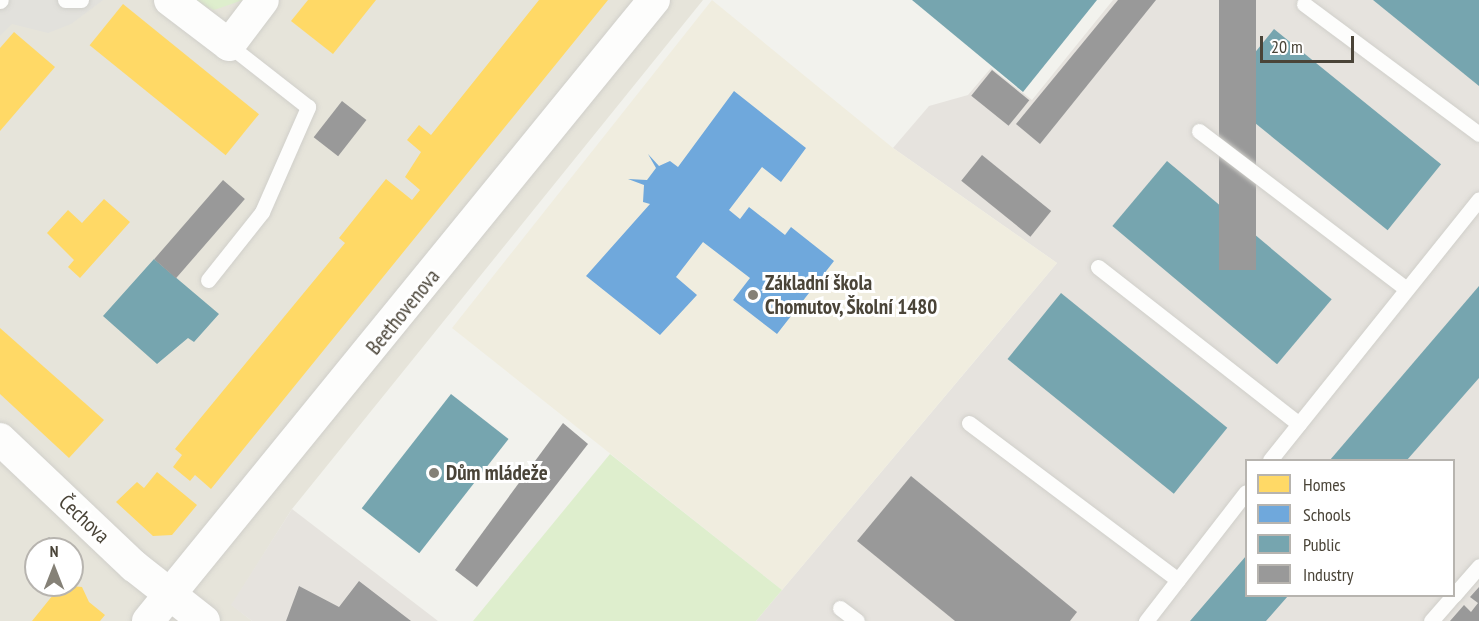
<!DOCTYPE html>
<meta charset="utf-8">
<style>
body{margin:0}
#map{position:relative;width:1479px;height:621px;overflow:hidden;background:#f2f2ed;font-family:"PT Sans Narrow",sans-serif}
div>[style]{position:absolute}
.residential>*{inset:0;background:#e6e4da}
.industrial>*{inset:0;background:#e6e3de}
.education>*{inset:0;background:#f0eddf}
.green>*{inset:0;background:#deeecd}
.parking>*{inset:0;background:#e2e1dc}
.homes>*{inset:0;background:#ffd966;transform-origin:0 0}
.schools>*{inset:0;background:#6fa8dc}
.public>*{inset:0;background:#76a5af;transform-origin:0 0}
.industry>*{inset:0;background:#999;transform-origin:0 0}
.roads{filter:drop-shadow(0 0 2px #d0cfca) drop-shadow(0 0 2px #d0cfca)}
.lane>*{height:15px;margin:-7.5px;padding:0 7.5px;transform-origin:7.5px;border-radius:7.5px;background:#fdfdfc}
.street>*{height:32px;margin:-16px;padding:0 16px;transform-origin:16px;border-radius:16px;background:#fdfdfc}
.dots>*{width:16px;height:16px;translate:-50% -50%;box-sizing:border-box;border:3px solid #fff;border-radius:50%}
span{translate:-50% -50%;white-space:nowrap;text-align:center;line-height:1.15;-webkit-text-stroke:6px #fff;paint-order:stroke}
.poi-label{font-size:21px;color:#4a4438;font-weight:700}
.left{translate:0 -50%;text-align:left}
.street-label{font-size:21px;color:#4a4438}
.legend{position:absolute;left:1245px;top:459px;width:210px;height:138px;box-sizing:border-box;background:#fff;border:2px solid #b7b4af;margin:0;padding:8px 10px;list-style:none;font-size:18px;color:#4a4438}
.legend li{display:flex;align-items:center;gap:12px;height:30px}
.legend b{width:30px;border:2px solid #b7b4af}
.north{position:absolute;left:24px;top:537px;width:60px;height:60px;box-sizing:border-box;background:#fff;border:2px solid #b7b4af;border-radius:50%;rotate:0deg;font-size:16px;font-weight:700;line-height:24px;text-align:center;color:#4a4438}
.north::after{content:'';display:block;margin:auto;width:21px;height:27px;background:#858177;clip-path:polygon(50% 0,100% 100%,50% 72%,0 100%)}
.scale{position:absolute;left:1260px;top:36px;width:94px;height:27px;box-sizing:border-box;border:3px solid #4a4438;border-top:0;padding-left:8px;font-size:18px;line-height:21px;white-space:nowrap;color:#4a4438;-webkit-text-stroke:4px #fff;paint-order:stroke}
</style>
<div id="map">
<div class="residential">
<i style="clip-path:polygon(evenodd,0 0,703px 0,292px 509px,232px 605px,252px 621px,0 621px,0 0,36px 549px,72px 549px,72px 585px,36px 585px,36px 549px)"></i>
</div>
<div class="industrial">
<i style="clip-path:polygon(evenodd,1113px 0,1479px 0,1479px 621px,756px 621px,1057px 263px,893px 148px,929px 106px,968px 95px,991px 68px,1032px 100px,1113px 0,1246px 460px,1454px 460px,1454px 596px,1246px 596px,1246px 460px)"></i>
<i style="clip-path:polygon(292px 509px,438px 621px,252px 621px,231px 605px)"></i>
</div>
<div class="education">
<i style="clip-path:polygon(712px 0,893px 148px,1057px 263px,782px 590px,452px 328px)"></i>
</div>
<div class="green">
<i style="clip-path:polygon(191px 0,243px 0,214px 10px)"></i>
<i style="clip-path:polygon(610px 454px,782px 590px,756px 621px,473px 621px)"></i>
</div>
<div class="parking">
<i style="clip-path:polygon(0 0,103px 0,71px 24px,48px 33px,12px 24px,0 36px)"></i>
</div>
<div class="homes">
<i style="clip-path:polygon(308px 0,376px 0,333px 54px,291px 21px)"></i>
<i style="clip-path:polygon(539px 0,608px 0,211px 489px,195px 475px,190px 481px,173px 467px,182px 455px,175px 449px,345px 243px,339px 238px,386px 179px,412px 200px,420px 190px,405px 177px,421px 152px,407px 140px,419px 125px,431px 135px)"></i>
<i style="left:123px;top:4px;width:175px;height:53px;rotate:39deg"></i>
<i style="clip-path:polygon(14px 32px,55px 67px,0 131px,0 48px)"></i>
<i style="clip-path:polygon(104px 199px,130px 222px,80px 278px,68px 267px,74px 260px,47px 233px,68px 210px,82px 223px)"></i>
<i style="clip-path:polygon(0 328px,104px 420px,69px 458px,0 394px)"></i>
<i style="clip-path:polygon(157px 472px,197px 505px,172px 535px,153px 536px,116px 502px,137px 482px,144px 488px)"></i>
<i style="clip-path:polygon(61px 585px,82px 587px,89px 602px,105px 615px,100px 621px,32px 621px)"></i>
</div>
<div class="schools">
<i style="clip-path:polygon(734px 91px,806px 148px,781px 182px,762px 167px,729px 210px,740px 219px,749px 207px,785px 235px,791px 227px,834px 261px,777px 334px,733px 300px,750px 278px,703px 242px,676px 277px,697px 295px,660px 335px,586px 276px,650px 204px,643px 202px,644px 185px,628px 179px,647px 180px,656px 168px,648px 154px,659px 166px,670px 161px,678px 167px)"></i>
</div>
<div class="public">
<i style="clip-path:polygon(912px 0,1097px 0,1023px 92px)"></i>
<i style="clip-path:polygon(1373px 0,1479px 0,1479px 86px)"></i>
<i style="left:1274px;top:29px;width:215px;height:85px;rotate:39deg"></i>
<i style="left:1167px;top:161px;width:215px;height:85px;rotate:40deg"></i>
<i style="clip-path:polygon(154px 259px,219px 314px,194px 342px,188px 338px,157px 364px,103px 316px)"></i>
<i style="clip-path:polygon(1479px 286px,1479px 378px,1407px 460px,1330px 460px)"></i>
<i style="left:1061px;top:293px;width:214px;height:85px;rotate:39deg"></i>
<i style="left:451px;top:394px;width:73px;height:145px;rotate:38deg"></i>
<i style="clip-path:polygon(1246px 556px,1246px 596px,1288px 596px,1266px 621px,1190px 621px)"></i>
</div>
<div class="industry">
<i style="clip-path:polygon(1118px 0,1156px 0,1040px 144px,1016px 124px)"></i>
<i style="left:1219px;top:0;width:37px;height:270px"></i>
<i style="left:992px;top:70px;width:48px;height:33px;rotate:39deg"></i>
<i style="left:342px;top:101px;width:31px;height:46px;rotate:38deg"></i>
<i style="left:982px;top:155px;width:89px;height:33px;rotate:39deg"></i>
<i style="left:223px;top:180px;width:29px;height:105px;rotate:41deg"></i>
<i style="clip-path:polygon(563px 423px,588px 444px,477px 587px,455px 570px)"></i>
<i style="clip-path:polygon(911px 476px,1077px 612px,1070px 621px,955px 621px,857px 541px)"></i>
<i style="clip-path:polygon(49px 537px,62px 549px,39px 549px)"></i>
<i style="clip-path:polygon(36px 552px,36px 569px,27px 561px)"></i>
<i style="clip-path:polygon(359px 581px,411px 621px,286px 621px,299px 586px,339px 607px)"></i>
<i style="clip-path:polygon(1479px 587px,1479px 621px,1450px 621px,1464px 605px,1471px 612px,1478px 603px,1470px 597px)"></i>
</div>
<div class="roads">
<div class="lane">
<i style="left:65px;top:0;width:16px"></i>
<i style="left:0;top:1px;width:1px;rotate:-45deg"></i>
<i style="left:1304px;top:4px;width:218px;rotate:36.6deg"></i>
<i style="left:1199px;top:131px;width:259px;rotate:37.3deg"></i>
<i style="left:1098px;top:267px;width:255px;rotate:38deg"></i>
<i style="left:208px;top:280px;width:87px;rotate:-51.5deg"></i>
<i style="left:262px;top:212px;width:115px;rotate:-66.3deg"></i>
<i style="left:308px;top:107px;width:100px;rotate:-141.9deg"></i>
<i style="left:969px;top:423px;width:261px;rotate:36.9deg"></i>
<i style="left:1270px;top:460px;width:334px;rotate:-51.3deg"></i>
<i style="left:1454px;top:595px;width:38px;rotate:-49deg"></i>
<i style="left:840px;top:608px;width:21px;rotate:37deg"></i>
<i style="left:1146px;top:621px;width:163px;rotate:-52.2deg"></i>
<i style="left:1431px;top:621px;width:33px;rotate:-49deg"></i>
</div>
<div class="street">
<i style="left:170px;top:0;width:74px;rotate:37.3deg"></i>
<i style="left:229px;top:45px;width:56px;rotate:-52.9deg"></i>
<i style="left:0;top:439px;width:185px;rotate:43.5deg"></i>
<i style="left:134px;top:566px;width:89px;rotate:38.2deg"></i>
<i style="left:148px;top:621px;width:801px;rotate:-50.83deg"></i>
</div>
</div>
<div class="dots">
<i style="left:753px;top:295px;background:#858177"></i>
<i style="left:434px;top:473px;background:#858177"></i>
</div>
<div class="poi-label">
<span class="left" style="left:765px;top:295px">Základní škola<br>Chomutov, Školní 1480</span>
<span class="left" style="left:446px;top:473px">Dům mládeže</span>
</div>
<div class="street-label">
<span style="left:403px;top:312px;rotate:-51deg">Beethovenova</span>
<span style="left:84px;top:519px;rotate:43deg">Čechova</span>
</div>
<ul class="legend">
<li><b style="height:16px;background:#ffd966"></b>Homes</li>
<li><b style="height:16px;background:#6fa8dc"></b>Schools</li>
<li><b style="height:16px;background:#76a5af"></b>Public</li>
<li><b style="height:16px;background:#999"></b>Industry</li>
</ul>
<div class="north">N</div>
<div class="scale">20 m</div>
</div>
